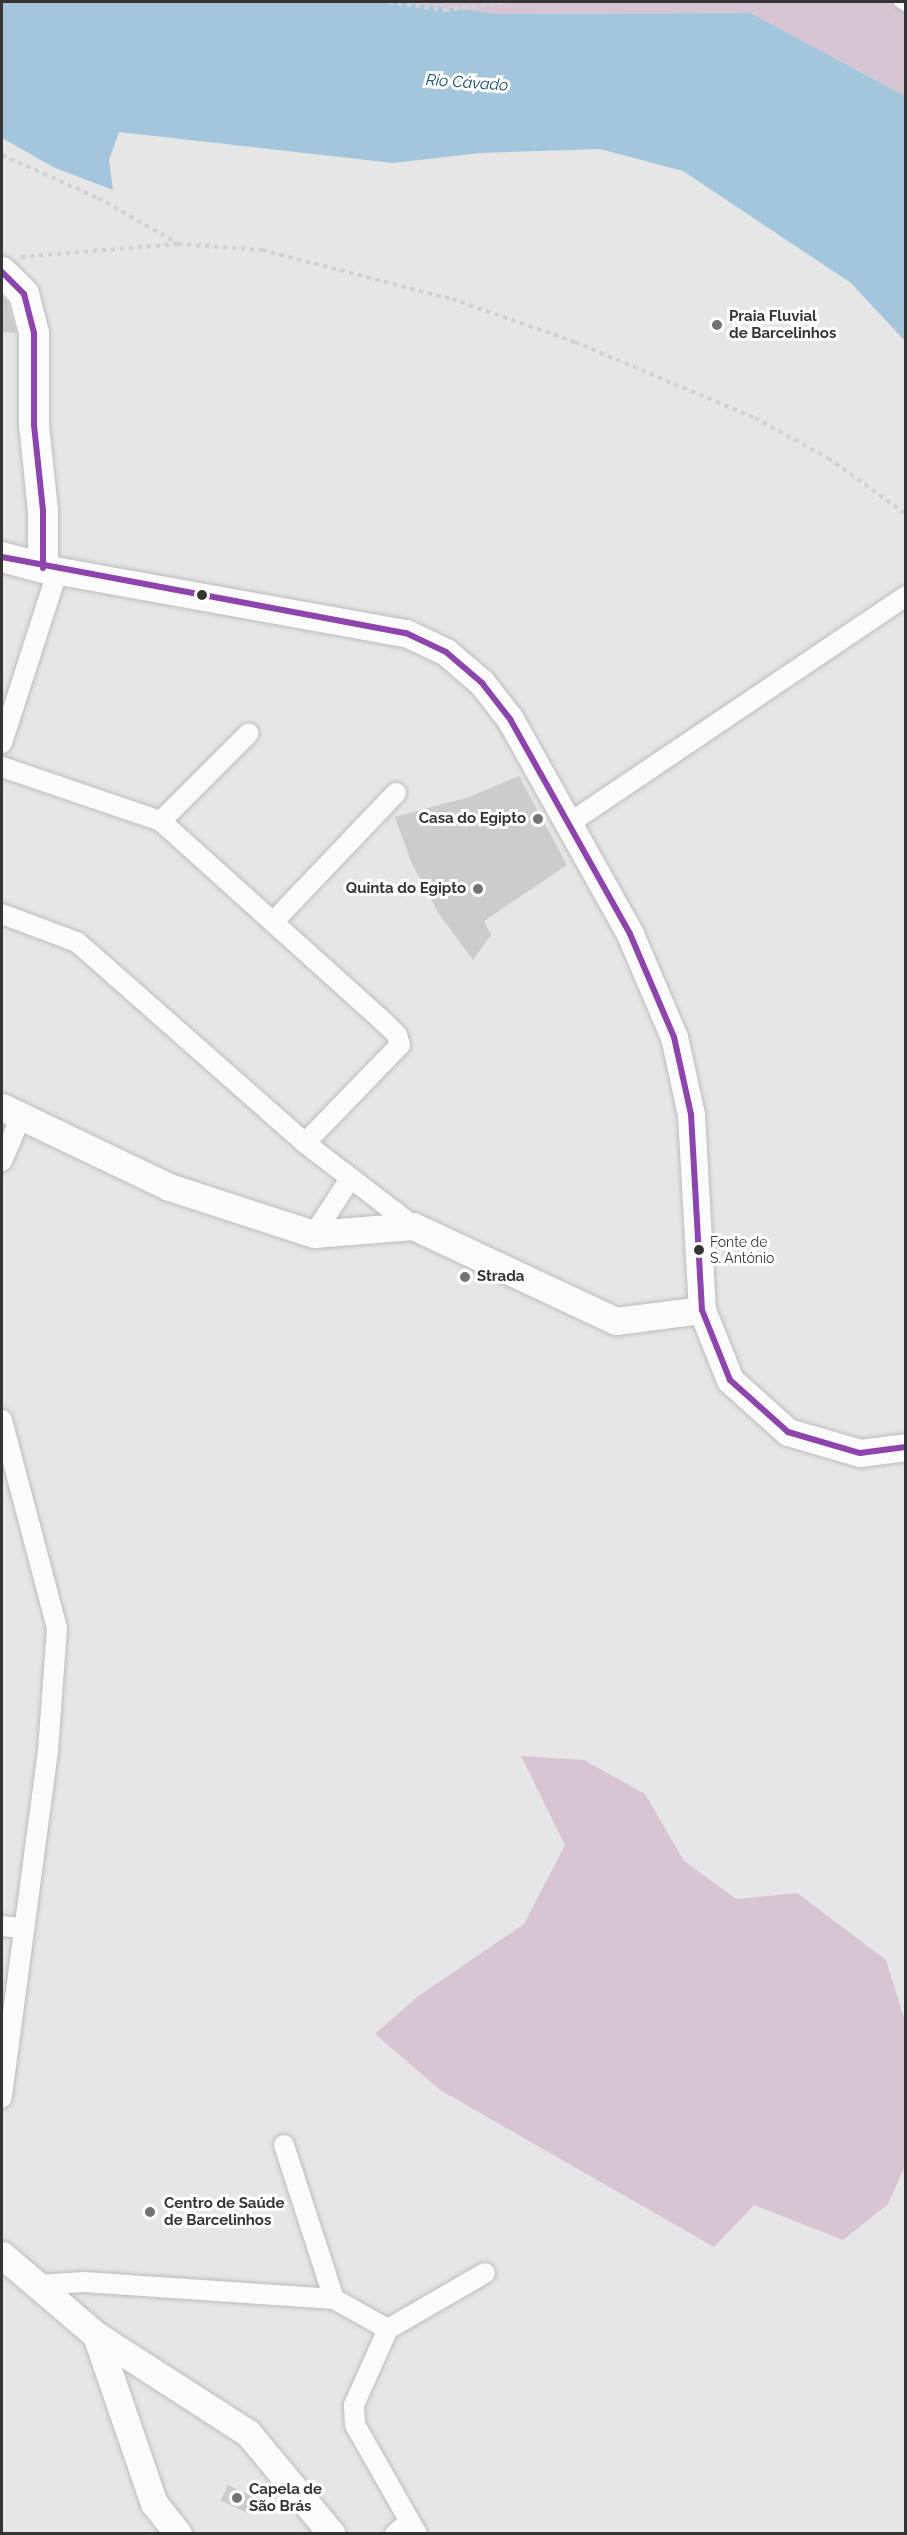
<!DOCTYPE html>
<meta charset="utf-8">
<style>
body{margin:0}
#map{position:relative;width:907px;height:2535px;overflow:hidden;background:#e6e6e7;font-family:Raleway,sans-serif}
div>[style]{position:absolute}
.green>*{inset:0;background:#d7c5d3}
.water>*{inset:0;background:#a4c6dc}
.building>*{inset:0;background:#ccc;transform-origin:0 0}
.path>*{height:4px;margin-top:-2px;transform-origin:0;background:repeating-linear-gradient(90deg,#d2d2d3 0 4.5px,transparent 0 9px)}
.roads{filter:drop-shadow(0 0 2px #bcbcbd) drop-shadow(0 0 2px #bcbcbd)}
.lane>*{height:9px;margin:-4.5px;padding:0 4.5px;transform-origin:4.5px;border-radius:4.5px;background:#fbfbfb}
.street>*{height:20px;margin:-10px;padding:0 10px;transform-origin:10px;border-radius:10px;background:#fbfbfb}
.secondary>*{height:27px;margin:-13.5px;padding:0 13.5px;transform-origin:13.5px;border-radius:13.5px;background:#fbfbfb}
.primary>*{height:30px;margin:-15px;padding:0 15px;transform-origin:15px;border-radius:15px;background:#fbfbfb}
.bus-1>*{height:6px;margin:-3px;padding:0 3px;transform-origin:3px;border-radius:3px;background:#8e44ad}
.dots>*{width:16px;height:16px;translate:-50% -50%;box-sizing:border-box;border:3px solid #fff;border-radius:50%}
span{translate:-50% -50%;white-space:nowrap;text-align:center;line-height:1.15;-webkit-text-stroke:6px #fff;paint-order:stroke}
.bus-label{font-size:14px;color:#353536}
.left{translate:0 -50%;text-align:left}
.poi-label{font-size:15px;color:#353536;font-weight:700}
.right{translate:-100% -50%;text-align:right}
.water-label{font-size:16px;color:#0e4b6b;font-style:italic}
.frame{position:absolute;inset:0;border:3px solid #353536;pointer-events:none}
</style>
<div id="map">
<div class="green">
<i style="clip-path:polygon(403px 2px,905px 2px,905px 96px,751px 13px,501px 14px)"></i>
<i style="clip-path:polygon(521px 1756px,584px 1760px,645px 1794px,684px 1861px,736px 1899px,797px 1893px,886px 1960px,905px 2021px,905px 2166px,888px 2204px,843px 2240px,754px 2205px,714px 2247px,440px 2090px,375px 2034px,417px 1997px,524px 1924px,565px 1845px)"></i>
</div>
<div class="water">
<i style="clip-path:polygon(2px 2px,402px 2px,501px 14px,751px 13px,905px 96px,905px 341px,851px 283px,683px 171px,600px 149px,480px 153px,393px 163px,119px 132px,109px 160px,113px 190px,53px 167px,2px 138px)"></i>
</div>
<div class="building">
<i style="clip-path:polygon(2px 296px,8px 303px,16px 333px,2px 332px)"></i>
<i style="clip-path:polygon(519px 776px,567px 865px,484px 921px,491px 935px,473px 960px,439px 914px,411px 862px,395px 817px,469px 797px)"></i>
<i style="left:228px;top:2485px;width:29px;height:17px;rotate:25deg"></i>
</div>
<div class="path">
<i style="left:389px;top:2px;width:57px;rotate:8.1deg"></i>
<i style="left:445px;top:10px;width:66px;rotate:-6.9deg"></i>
<i style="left:2px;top:155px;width:105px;rotate:24.1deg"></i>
<i style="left:98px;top:198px;width:91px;rotate:29.7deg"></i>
<i style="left:21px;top:257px;width:158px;rotate:-4.7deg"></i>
<i style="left:178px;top:244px;width:84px;rotate:4.1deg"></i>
<i style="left:262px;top:250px;width:196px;rotate:14.5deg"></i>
<i style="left:452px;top:299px;width:130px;rotate:19.3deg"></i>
<i style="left:575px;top:342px;width:195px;rotate:22.9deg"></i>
<i style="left:755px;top:418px;width:83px;rotate:28.7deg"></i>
<i style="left:828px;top:458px;width:96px;rotate:35.7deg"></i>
</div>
<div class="roads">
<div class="lane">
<i style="left:898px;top:2px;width:9px;rotate:32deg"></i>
</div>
<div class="street">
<i style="left:2px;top:743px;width:182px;rotate:-72.1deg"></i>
<i style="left:2px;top:767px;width:168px;rotate:18.8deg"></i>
<i style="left:568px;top:824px;width:408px;rotate:-34deg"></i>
<i style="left:2px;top:914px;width:80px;rotate:20.5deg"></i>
<i style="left:77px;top:942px;width:304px;rotate:41.4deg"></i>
<i style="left:305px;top:1143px;width:136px;rotate:-45.9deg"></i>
<i style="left:400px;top:1045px;width:10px;rotate:-107deg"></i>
<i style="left:397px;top:1035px;width:17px;rotate:-135deg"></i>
<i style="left:385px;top:1023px;width:302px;rotate:-138deg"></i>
<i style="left:161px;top:821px;width:124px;rotate:-45deg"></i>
<i style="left:274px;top:921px;width:177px;rotate:-46.4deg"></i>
<i style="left:305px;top:1143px;width:136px;rotate:37.5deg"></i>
<i style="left:2px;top:1161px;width:51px;rotate:-66.9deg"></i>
<i style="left:314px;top:1234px;width:66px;rotate:-56.8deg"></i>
<i style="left:2px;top:1420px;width:215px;rotate:75.2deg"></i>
<i style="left:57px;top:1628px;width:123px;rotate:94.2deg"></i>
<i style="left:48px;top:1751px;width:350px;rotate:97.6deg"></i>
<i style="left:2px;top:1926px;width:19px;rotate:6deg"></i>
<i style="left:284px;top:2145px;width:162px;rotate:72deg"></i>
<i style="left:38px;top:2285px;width:46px;rotate:-3.7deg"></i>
<i style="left:84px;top:2282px;width:251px;rotate:3.9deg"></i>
<i style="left:334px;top:2299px;width:62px;rotate:29.1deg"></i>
<i style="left:395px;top:2534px;width:18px;rotate:-41deg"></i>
<i style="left:417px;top:2534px;width:125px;rotate:-119.6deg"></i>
<i style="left:355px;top:2425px;width:20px;rotate:-93deg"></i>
<i style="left:354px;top:2405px;width:83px;rotate:-65.9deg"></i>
<i style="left:388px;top:2329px;width:112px;rotate:-30deg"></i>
</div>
<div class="secondary">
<i style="left:43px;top:568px;width:369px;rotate:10.2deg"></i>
<i style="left:406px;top:633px;width:44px;rotate:25.4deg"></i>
<i style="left:446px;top:652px;width:48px;rotate:40.7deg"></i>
<i style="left:482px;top:683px;width:46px;rotate:52.1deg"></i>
<i style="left:510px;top:719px;width:246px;rotate:60.8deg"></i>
<i style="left:630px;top:934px;width:112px;rotate:66.9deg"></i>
<i style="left:674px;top:1037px;width:79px;rotate:77.6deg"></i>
<i style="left:691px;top:1114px;width:196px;rotate:86.8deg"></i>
<i style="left:702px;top:1310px;width:75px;rotate:68.2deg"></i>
<i style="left:730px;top:1380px;width:78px;rotate:41.9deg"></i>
<i style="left:788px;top:1432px;width:75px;rotate:16.3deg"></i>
<i style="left:860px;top:1453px;width:46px;rotate:-7.4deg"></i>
<i style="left:2px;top:1107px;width:185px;rotate:25.6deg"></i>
<i style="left:169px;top:1187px;width:152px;rotate:18deg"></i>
<i style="left:314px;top:1234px;width:99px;rotate:-4.6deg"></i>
<i style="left:413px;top:1226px;width:224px;rotate:25.1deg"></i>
<i style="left:616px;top:1321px;width:87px;rotate:-7.3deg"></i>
<i style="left:2px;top:2255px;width:123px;rotate:40.4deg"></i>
<i style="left:96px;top:2335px;width:181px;rotate:32.8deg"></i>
<i style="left:248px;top:2433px;width:131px;rotate:50.3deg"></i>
<i style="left:96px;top:2335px;width:178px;rotate:71deg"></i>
<i style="left:154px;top:2503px;width:39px;rotate:52deg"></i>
</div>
<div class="primary">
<i style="left:2px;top:272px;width:31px;rotate:45deg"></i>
<i style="left:24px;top:294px;width:40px;rotate:75.6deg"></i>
<i style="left:34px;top:333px;width:92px;rotate:90deg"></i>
<i style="left:34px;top:425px;width:86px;rotate:84deg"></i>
<i style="left:43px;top:511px;width:57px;rotate:90deg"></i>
<i style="left:43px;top:568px;width:42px;rotate:-165deg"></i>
</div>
</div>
<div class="bus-1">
<i style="left:2px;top:272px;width:31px;rotate:45deg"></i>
<i style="left:24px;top:294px;width:40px;rotate:75.6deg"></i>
<i style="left:34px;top:333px;width:92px;rotate:90deg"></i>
<i style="left:34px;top:425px;width:86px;rotate:84deg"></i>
<i style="left:43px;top:511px;width:57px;rotate:90deg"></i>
<i style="left:2px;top:557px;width:411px;rotate:10.7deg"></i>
<i style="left:406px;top:633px;width:44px;rotate:25.4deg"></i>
<i style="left:446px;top:652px;width:48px;rotate:40.7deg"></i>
<i style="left:482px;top:683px;width:46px;rotate:52.1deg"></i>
<i style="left:510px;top:719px;width:246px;rotate:60.8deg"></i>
<i style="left:630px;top:934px;width:112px;rotate:66.9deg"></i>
<i style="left:674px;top:1037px;width:79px;rotate:77.6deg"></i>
<i style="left:691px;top:1114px;width:196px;rotate:86.8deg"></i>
<i style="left:702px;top:1310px;width:75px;rotate:68.2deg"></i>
<i style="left:730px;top:1380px;width:78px;rotate:41.9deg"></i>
<i style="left:788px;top:1432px;width:75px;rotate:16.3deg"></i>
<i style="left:860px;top:1453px;width:46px;rotate:-7.4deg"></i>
</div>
<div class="dots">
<i style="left:717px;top:325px;background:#737374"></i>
<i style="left:202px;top:595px;background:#353536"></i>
<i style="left:538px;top:819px;background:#737374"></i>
<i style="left:478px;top:889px;background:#737374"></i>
<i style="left:699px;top:1250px;background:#353536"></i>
<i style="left:465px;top:1277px;background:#737374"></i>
<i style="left:150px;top:2212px;background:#737374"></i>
<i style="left:237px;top:2498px;background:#737374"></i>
</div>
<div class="bus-label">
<span class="left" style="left:710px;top:1250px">Fonte de<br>S. António</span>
</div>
<div class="poi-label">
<span class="left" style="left:729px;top:325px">Praia Fluvial<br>de Barcelinhos</span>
<span class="right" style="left:526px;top:819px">Casa do Egipto</span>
<span class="right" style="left:466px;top:889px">Quinta do Egipto</span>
<span class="left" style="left:477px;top:1277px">Strada</span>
<span class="left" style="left:164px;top:2212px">Centro de Saúde<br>de Barcelinhos</span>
<span class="left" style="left:249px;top:2498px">Capela de<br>São Brás</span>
</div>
<div class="water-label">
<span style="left:467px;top:83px;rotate:4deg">Rio Cávado</span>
</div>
<div class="frame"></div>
</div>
